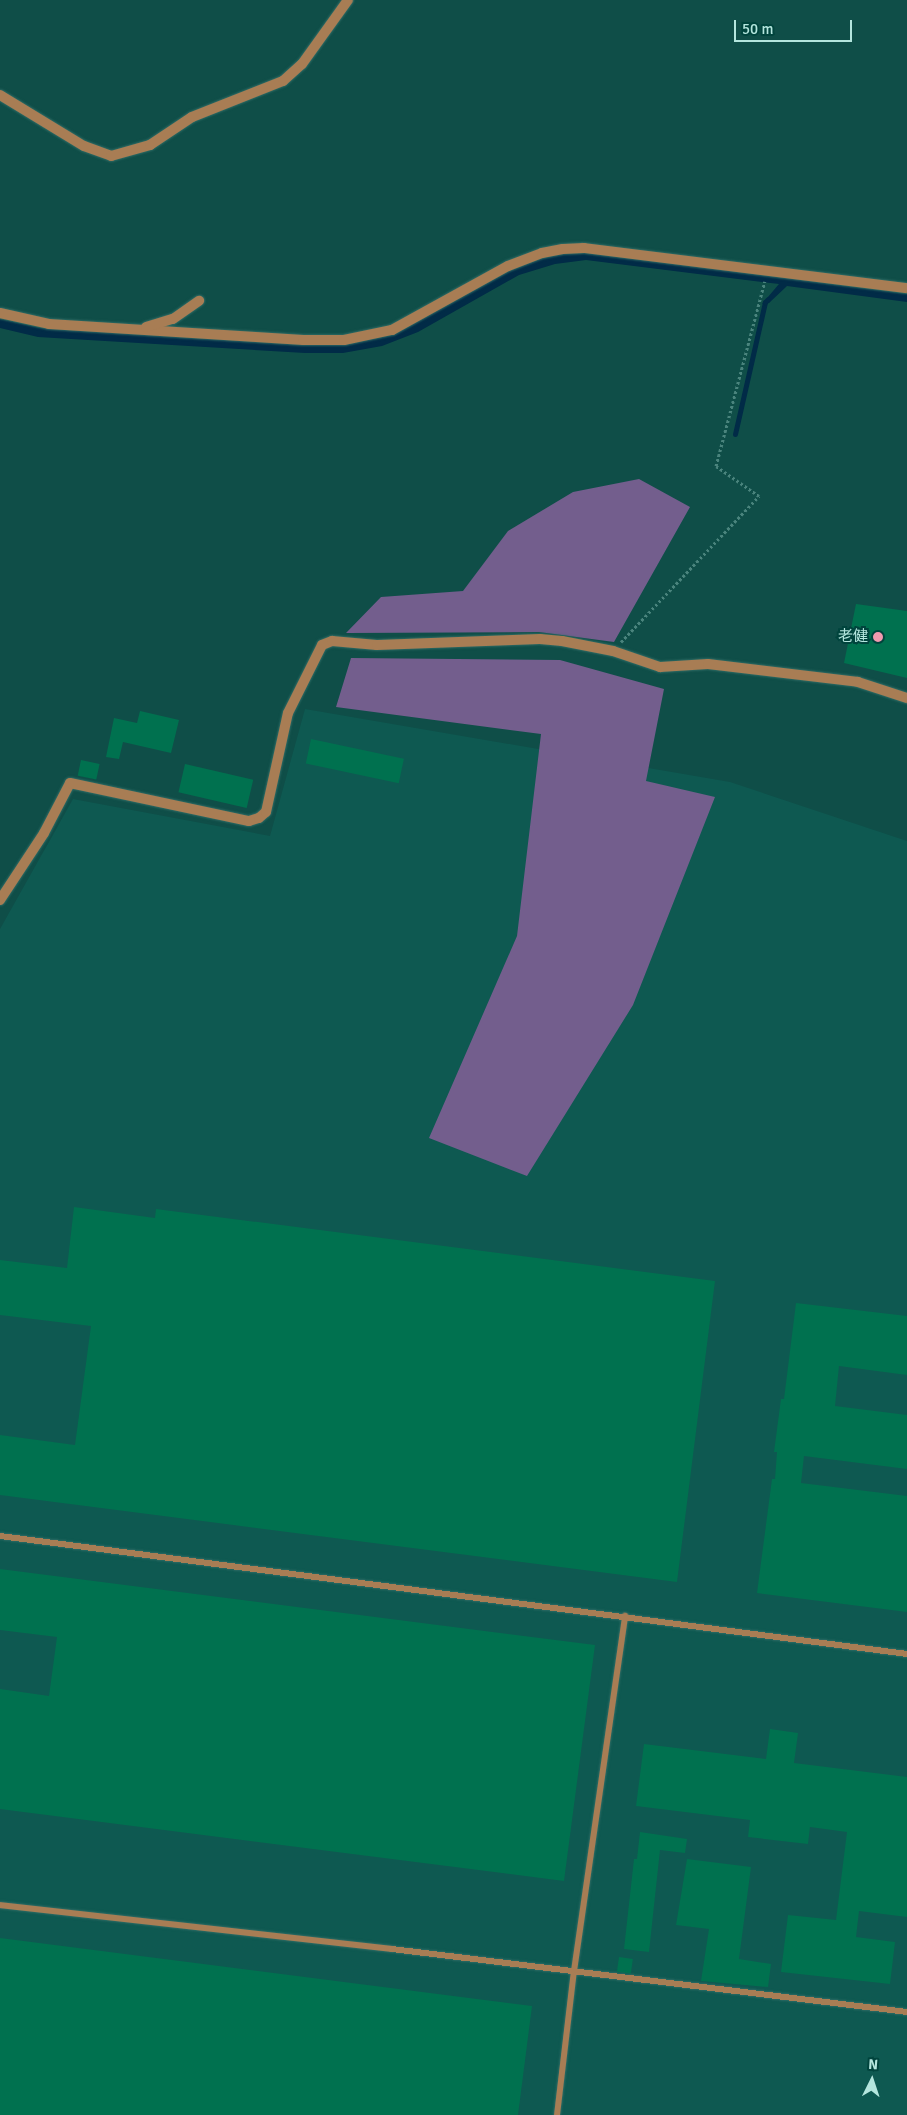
<!DOCTYPE html>
<meta charset="utf-8">
<style>
body{margin:0}
#map{position:relative;width:907px;height:2115px;overflow:hidden;background:#0f4e48;font-family:Signika,"Noto Sans JP",sans-serif}
div>[style]{position:absolute}
.built>*{inset:0;background:#0e5951}
.green>*{inset:0;background:#735e8d}
.water>*{inset:0;background:#012b47}
.stream>*{height:5px;margin:-2.5px;padding:0 2.5px;transform-origin:2.5px;border-radius:2.5px;background:#012b47}
.building>*{inset:0;background:#00714f;transform-origin:0 0}
.path>*{height:3px;margin-top:-1.5px;transform-origin:0;background:repeating-linear-gradient(90deg,#4a847d 0 2.5px,transparent 0 5px)}
.roads{filter:drop-shadow(0 0 1px #306c66) drop-shadow(0 0 1px #306c66)}
.service>*{height:6px;margin:-3px;padding:0 3px;transform-origin:3px;border-radius:3px;background:#a87d54}
.minor>*{height:10px;margin:-5px;padding:0 5px;transform-origin:5px;border-radius:5px;background:#a87d54}
.dots>*{width:14px;height:14px;translate:-50% -50%;box-sizing:border-box;border:2px solid #00443d;border-radius:50%}
span{translate:-50% -50%;white-space:nowrap;text-align:center;line-height:1.15;-webkit-text-stroke:4px #00443d;paint-order:stroke}
.poi-label{font-size:15px;color:#b4e6de}
.right{translate:-100% -50%;text-align:right}
.north{position:absolute;left:847px;top:2055px;width:50px;height:50px;-webkit-text-stroke:4px #00443d;paint-order:stroke;rotate:4deg;font-size:14px;font-weight:700;line-height:20px;text-align:center;color:#b4e6de}
.north::after{content:'';display:block;margin:auto;width:18px;height:22px;background:#b4e6de;clip-path:polygon(50% 0,100% 100%,50% 72%,0 100%)}
.scale{position:absolute;left:734px;top:20px;width:118px;height:22px;box-sizing:border-box;border:2px solid #b4e6de;border-top:0;padding-left:6px;font-size:15px;line-height:18px;white-space:nowrap;color:#b4e6de;-webkit-text-stroke:4px #00443d;paint-order:stroke}
</style>
<div id="map">
<div class="built">
<i style="clip-path:polygon(305px 709px,730px 782px,907px 841px,907px 2115px,0 2115px,0 929px,73px 799px,270px 836px)"></i>
</div>
<div class="green">
<i style="clip-path:polygon(639px 479px,690px 507px,614px 642px,539px 632px,346px 633px,381px 597px,463px 591px,508px 531px,573px 492px)"></i>
<i style="clip-path:polygon(351px 658px,560px 660px,664px 689px,646px 781px,715px 797px,633px 1005px,527px 1176px,429px 1138px,517px 936px,541px 734px,336px 707px)"></i>
</div>
<div class="water">
<i style="clip-path:polygon(586px 252px,907px 294px,907px 302px,787px 286px,769px 303px,762px 304px,779px 284px,586px 260px,555px 264px,519px 275px,418px 332px,382px 346px,343px 353px,305px 353px,38px 337px,0 328px,0 319px,40px 328px,307px 345px,381px 337px,516px 267px,553px 255px)"></i>
</div>
<div class="stream">
<i style="left:735px;top:434px;width:135px;rotate:-77.2deg"></i>
<i style="left:765px;top:302px;width:4px;rotate:-45deg"></i>
</div>
<div class="building">
<i style="clip-path:polygon(856px 604px,907px 611px,907px 678px,844px 663px)"></i>
<i style="clip-path:polygon(140px 711px,179px 720px,171px 753px,123px 742px,119px 759px,106px 757px,114px 718px,137px 723px)"></i>
<i style="left:311px;top:739px;width:95px;height:25px;rotate:12deg"></i>
<i style="left:81px;top:760px;width:19px;height:16px;rotate:12deg"></i>
<i style="left:185px;top:764px;width:70px;height:29px;rotate:13deg"></i>
<i style="clip-path:polygon(74px 1207px,155px 1218px,156px 1209px,715px 1281px,677px 1582px,0 1495px,0 1435px,75px 1445px,91px 1326px,0 1315px,0 1260px,67px 1268px)"></i>
<i style="clip-path:polygon(796px 1303px,907px 1316px,907px 1375px,839px 1366px,835px 1406px,907px 1415px,907px 1469px,804px 1456px,801px 1483px,907px 1496px,907px 1612px,757px 1593px,772px 1479px,775px 1479px,777px 1452px,774px 1452px,781px 1399px,784px 1399px)"></i>
<i style="clip-path:polygon(0 1569px,595px 1645px,564px 1881px,0 1809px,0 1689px,49px 1696px,57px 1637px,0 1630px)"></i>
<i style="clip-path:polygon(770px 1729px,798px 1733px,794px 1763px,907px 1777px,907px 1917px,859px 1911px,856px 1937px,895px 1942px,890px 1984px,781px 1972px,788px 1915px,836px 1920px,847px 1832px,810px 1827px,808px 1844px,748px 1837px,750px 1820px,636px 1806px,644px 1744px,766px 1759px)"></i>
<i style="clip-path:polygon(640px 1832px,687px 1839px,685px 1853px,660px 1850px,649px 1952px,624px 1949px,634px 1859px,637px 1859px)"></i>
<i style="clip-path:polygon(687px 1859px,751px 1867px,739px 1959px,771px 1964px,768px 1987px,701px 1981px,709px 1929px,676px 1925px)"></i>
<i style="clip-path:polygon(0 1938px,532px 2006px,518px 2115px,0 2115px)"></i>
<i style="left:619px;top:1957px;width:14px;height:15px;rotate:8deg"></i>
</div>
<div class="path">
<i style="left:621px;top:642px;width:201px;rotate:-46.6deg"></i>
<i style="left:759px;top:496px;width:52px;rotate:-145.1deg"></i>
<i style="left:716px;top:466px;width:191px;rotate:-75.2deg"></i>
</div>
<div class="roads">
<div class="service">
<i style="left:0;top:1536px;width:915px;rotate:7.41deg"></i>
<i style="left:0;top:1905px;width:394px;rotate:6.4deg"></i>
<i style="left:392px;top:1949px;width:519px;rotate:6.97deg"></i>
<i style="left:557px;top:2115px;width:145px;rotate:-83.3deg"></i>
<i style="left:574px;top:1971px;width:359px;rotate:-81.8deg"></i>
</div>
<div class="minor">
<i style="left:0;top:95px;width:98px;rotate:31.3deg"></i>
<i style="left:84px;top:146px;width:29px;rotate:20deg"></i>
<i style="left:111px;top:156px;width:41px;rotate:-15.8deg"></i>
<i style="left:150px;top:145px;width:50px;rotate:-33.7deg"></i>
<i style="left:192px;top:117px;width:98px;rotate:-21.6deg"></i>
<i style="left:283px;top:81px;width:25px;rotate:-42deg"></i>
<i style="left:302px;top:64px;width:79px;rotate:-54.3deg"></i>
<i style="left:0;top:313px;width:50px;rotate:12.7deg"></i>
<i style="left:49px;top:324px;width:255px;rotate:3.6deg"></i>
<i style="left:303px;top:340px;width:41px"></i>
<i style="left:344px;top:340px;width:49px;rotate:-11.8deg"></i>
<i style="left:392px;top:330px;width:132px;rotate:-28.9deg"></i>
<i style="left:508px;top:266px;width:36px;rotate:-21deg"></i>
<i style="left:542px;top:253px;width:21px;rotate:-11deg"></i>
<i style="left:563px;top:249px;width:21px;rotate:-3deg"></i>
<i style="left:584px;top:248px;width:325px;rotate:7.1deg"></i>
<i style="left:146px;top:327px;width:28px;rotate:-17deg"></i>
<i style="left:173px;top:319px;width:32px;rotate:-35deg"></i>
<i style="left:0;top:900px;width:80px;rotate:-56.7deg"></i>
<i style="left:44px;top:833px;width:56px;rotate:-62.5deg"></i>
<i style="left:70px;top:783px;width:183px;rotate:12deg"></i>
<i style="left:249px;top:821px;width:10px;rotate:-17deg"></i>
<i style="left:259px;top:818px;width:9px;rotate:-41deg"></i>
<i style="left:266px;top:812px;width:101px;rotate:-77.5deg"></i>
<i style="left:288px;top:713px;width:76px;rotate:-63.4deg"></i>
<i style="left:322px;top:645px;width:11px;rotate:-22deg"></i>
<i style="left:332px;top:641px;width:45px;rotate:5.1deg"></i>
<i style="left:377px;top:645px;width:163px;rotate:-2.1deg"></i>
<i style="left:540px;top:639px;width:22px;rotate:5deg"></i>
<i style="left:562px;top:641px;width:52px;rotate:11.1deg"></i>
<i style="left:613px;top:651px;width:50px;rotate:18.8deg"></i>
<i style="left:660px;top:667px;width:48px;rotate:-3.6deg"></i>
<i style="left:708px;top:664px;width:151px;rotate:6.8deg"></i>
<i style="left:858px;top:682px;width:52px;rotate:18.1deg"></i>
</div>
</div>
<div class="dots">
<i style="left:878px;top:637px;background:#f29aaf"></i>
</div>
<div class="poi-label">
<span class="right" style="left:868px;top:637px">老健</span>
</div>
<div class="north">N</div>
<div class="scale">50 m</div>
</div>
